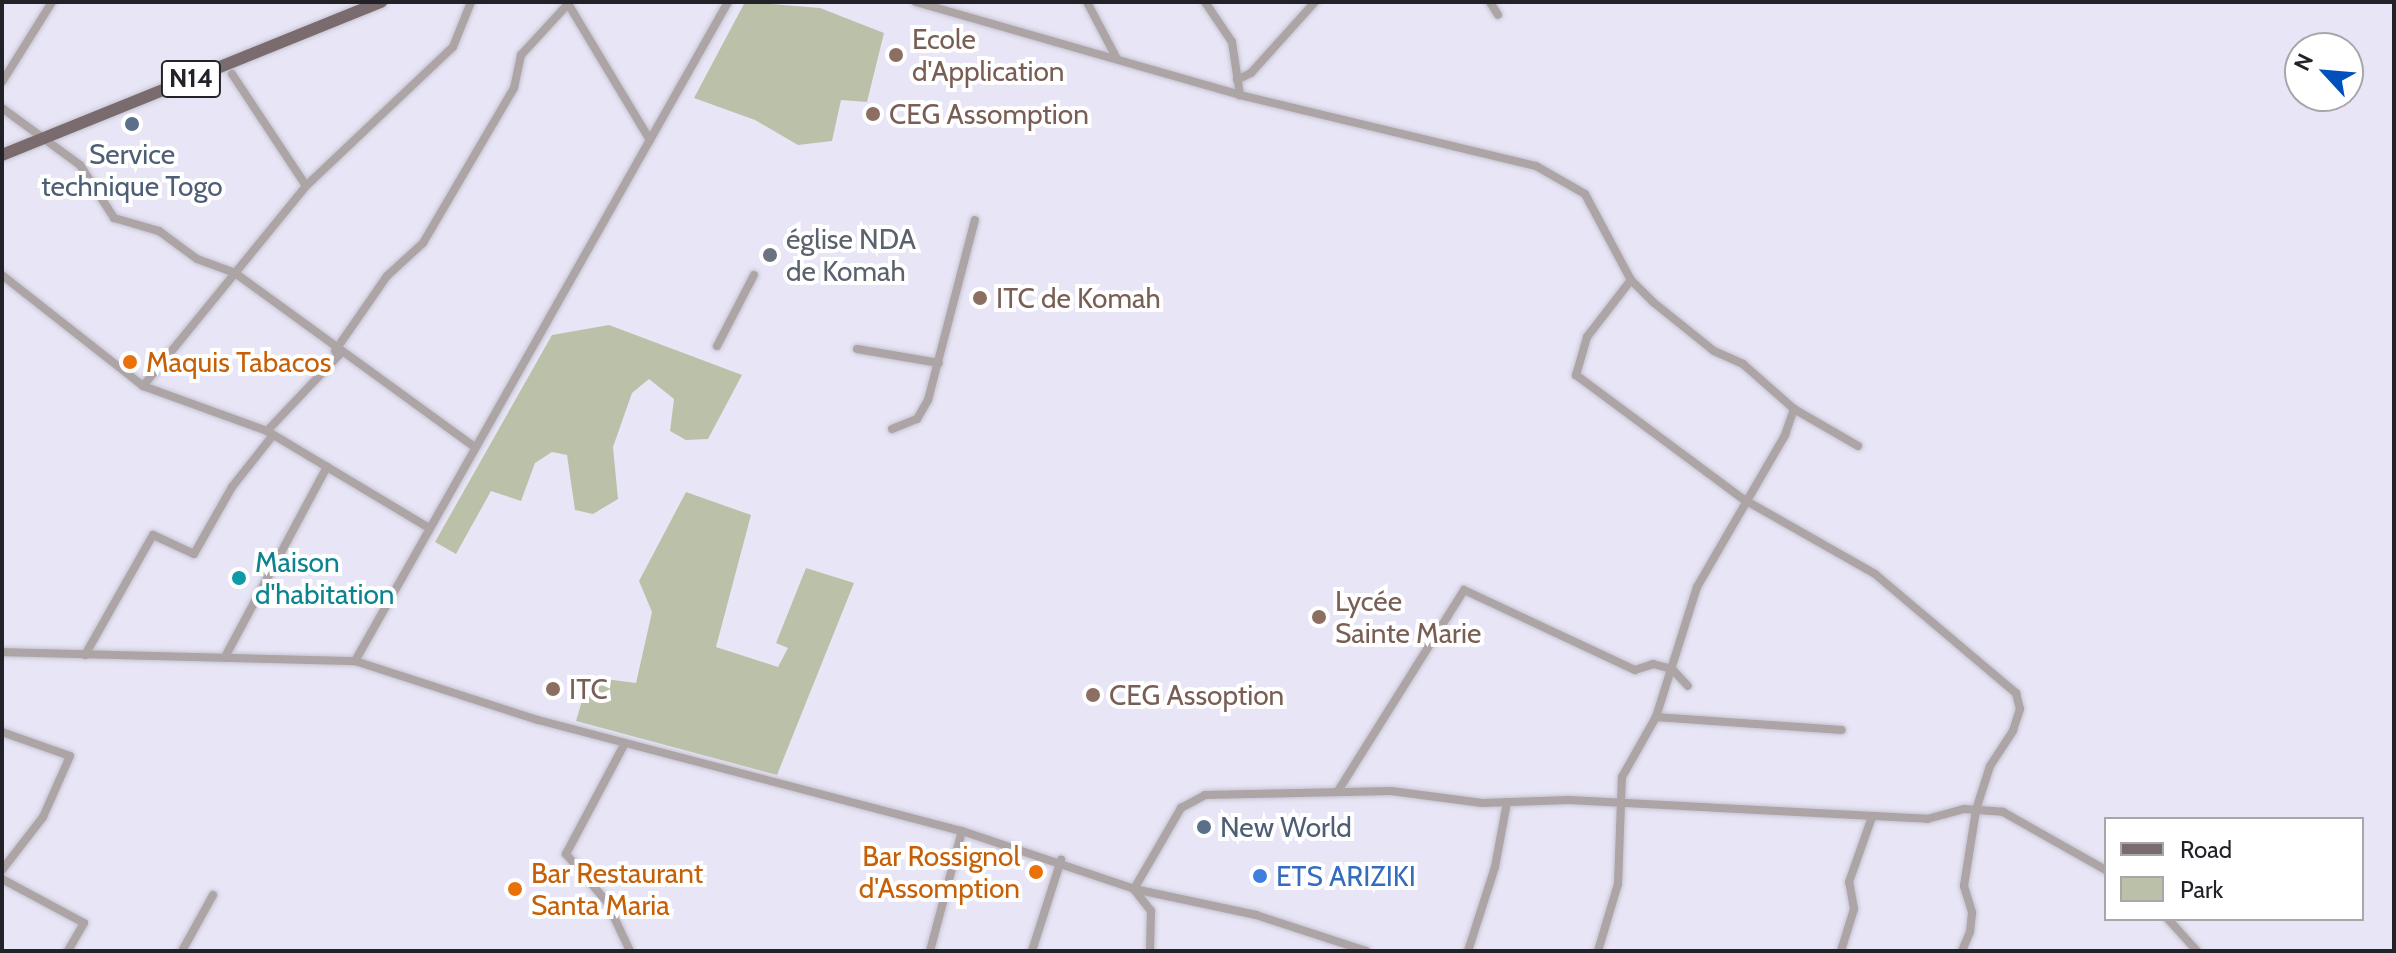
<!DOCTYPE html>
<meta charset="utf-8">
<style>
body{margin:0}
#map{position:relative;width:2396px;height:953px;overflow:hidden;background:#e8e6f6;font-family:Cabin,sans-serif}
div>[style]{position:absolute}
.green>*{inset:0;background:#bbc1a9}
.roads{filter:drop-shadow(0 0 2px #c5c3d1) drop-shadow(0 0 2px #c5c3d1)}
.street>*{height:8px;margin:-4px;padding:0 4px;transform-origin:4px;border-radius:4px;background:#aca4a5}
.primary>*{height:12px;margin:-6px;padding:0 6px;transform-origin:6px;border-radius:6px;background:#796b6e}
.dots>*{width:22px;height:22px;translate:-50% -50%;box-sizing:border-box;border:4px solid #fff;border-radius:50%}
span{translate:-50% -50%;white-space:nowrap;text-align:center;line-height:1.15;-webkit-text-stroke:8px #fff;paint-order:stroke}
.shield-label span{padding:2px 6px;background:#fff;border:2px solid;border-radius:6px;-webkit-text-stroke-width:0}
.shield-label{font-size:26px;color:#232228;font-weight:700}
.education-label{font-size:28px;color:#785e54}
.left{translate:0 -50%;text-align:left}
.service-label{font-size:28px;color:#4e5e75}
.worship-label{font-size:28px;color:#5b616d}
.food-label{font-size:28px;color:#c56008}
.right{translate:-100% -50%;text-align:right}
.culture-label{font-size:28px;color:#0d838f}
.shop-label{font-size:28px;color:#366cbe}
.frame{position:absolute;inset:0;border:4px solid #232228;pointer-events:none}
.legend{position:absolute;left:2104px;top:817px;width:260px;height:104px;box-sizing:border-box;background:#fff;border:2px solid #a7a7a9;margin:0;padding:10px 14px;list-style:none;font-size:24px;color:#232228}
.legend li{display:flex;align-items:center;gap:16px;height:40px}
.legend b{width:40px;border:2px solid #a7a7a9}
.north{position:absolute;left:2284px;top:32px;width:80px;height:80px;box-sizing:border-box;background:#fff;border:2px solid #a7a7a9;border-radius:50%;rotate:296deg;font-size:22px;font-weight:700;line-height:32px;text-align:center;color:#232228}
.north::after{content:'';display:block;margin:auto;width:28px;height:36px;background:#0051bb;clip-path:polygon(50% 0,100% 100%,50% 72%,0 100%)}
</style>
<div id="map">
<div class="green">
<i style="clip-path:polygon(745px 2px,820px 8px,884px 33px,867px 102px,841px 100px,832px 141px,798px 145px,755px 120px,694px 98px)"></i>
<i style="clip-path:polygon(609px 325px,742px 375px,708px 439px,686px 440px,670px 431px,674px 399px,649px 379px,632px 393px,613px 447px,618px 499px,593px 514px,575px 510px,567px 455px,552px 452px,535px 463px,521px 501px,491px 491px,456px 554px,435px 542px,552px 335px)"></i>
<i style="clip-path:polygon(686px 492px,751px 515px,716px 647px,778px 667px,788px 648px,776px 643px,806px 568px,854px 583px,777px 775px,576px 721px,589px 677px,636px 683px,652px 612px,639px 581px)"></i>
</div>
<div class="roads">
<div class="street">
<i style="left:567px;top:2px;width:161px;rotate:59deg"></i>
<i style="left:916px;top:2px;width:337px;rotate:16deg"></i>
<i style="left:1240px;top:95px;width:304px;rotate:13.5deg"></i>
<i style="left:1536px;top:166px;width:56px;rotate:29.7deg"></i>
<i style="left:1585px;top:194px;width:98px;rotate:61.9deg"></i>
<i style="left:1631px;top:280px;width:31px;rotate:45deg"></i>
<i style="left:1653px;top:302px;width:78px;rotate:38.8deg"></i>
<i style="left:1714px;top:351px;width:32px;rotate:24deg"></i>
<i style="left:1743px;top:364px;width:68px;rotate:41.4deg"></i>
<i style="left:1794px;top:409px;width:74px;rotate:30deg"></i>
<i style="left:1087px;top:2px;width:64px;rotate:62.2deg"></i>
<i style="left:1205px;top:2px;width:48px;rotate:56deg"></i>
<i style="left:1232px;top:42px;width:54px;rotate:81.4deg"></i>
<i style="left:1490px;top:2px;width:15px;rotate:58deg"></i>
<i style="left:232px;top:74px;width:134px;rotate:56.5deg"></i>
<i style="left:1237px;top:80px;width:16px;rotate:-27deg"></i>
<i style="left:1251px;top:73px;width:96px;rotate:-48deg"></i>
<i style="left:2px;top:82px;width:94px;rotate:-58deg"></i>
<i style="left:2px;top:108px;width:97px;rotate:36.2deg"></i>
<i style="left:80px;top:165px;width:63px;rotate:57.3deg"></i>
<i style="left:114px;top:218px;width:47px;rotate:16.1deg"></i>
<i style="left:159px;top:231px;width:47px;rotate:36.4deg"></i>
<i style="left:197px;top:259px;width:40px;rotate:20.2deg"></i>
<i style="left:235px;top:273px;width:294px;rotate:36deg"></i>
<i style="left:2px;top:275px;width:179px;rotate:38.2deg"></i>
<i style="left:143px;top:386px;width:132px;rotate:19.9deg"></i>
<i style="left:267px;top:431px;width:185px;rotate:30.9deg"></i>
<i style="left:1631px;top:280px;width:72px;rotate:127.7deg"></i>
<i style="left:1587px;top:337px;width:40px;rotate:106deg"></i>
<i style="left:1576px;top:375px;width:208px;rotate:36.6deg"></i>
<i style="left:1743px;top:499px;width:152px;rotate:29.6deg"></i>
<i style="left:1875px;top:574px;width:185px;rotate:40.2deg"></i>
<i style="left:2016px;top:693px;width:16px;rotate:76deg"></i>
<i style="left:2020px;top:709px;width:23px;rotate:108deg"></i>
<i style="left:2013px;top:731px;width:42px;rotate:123.3deg"></i>
<i style="left:1990px;top:766px;width:46px;rotate:107.7deg"></i>
<i style="left:1976px;top:810px;width:77px;rotate:99deg"></i>
<i style="left:1964px;top:886px;width:28px;rotate:73deg"></i>
<i style="left:1972px;top:913px;width:19px;rotate:96deg"></i>
<i style="left:1970px;top:932px;width:21px;rotate:113deg"></i>
<i style="left:717px;top:346px;width:80px;rotate:-62.5deg"></i>
<i style="left:857px;top:349px;width:83px;rotate:9.7deg"></i>
<i style="left:335px;top:351px;width:91px;rotate:-55.3deg"></i>
<i style="left:387px;top:276px;width:49px;rotate:-42.5deg"></i>
<i style="left:423px;top:243px;width:180px;rotate:-59.6deg"></i>
<i style="left:514px;top:88px;width:34px;rotate:-78deg"></i>
<i style="left:521px;top:55px;width:69px;rotate:-47.3deg"></i>
<i style="left:143px;top:386px;width:258px;rotate:-50.8deg"></i>
<i style="left:306px;top:186px;width:202px;rotate:-43.4deg"></i>
<i style="left:453px;top:47px;width:48px;rotate:-68.2deg"></i>
<i style="left:892px;top:429px;width:27px;rotate:-22deg"></i>
<i style="left:917px;top:419px;width:22px;rotate:-60deg"></i>
<i style="left:928px;top:400px;width:186px;rotate:-75.4deg"></i>
<i style="left:267px;top:431px;width:106px;rotate:-46.5deg"></i>
<i style="left:2px;top:652px;width:353px;rotate:1.5deg"></i>
<i style="left:355px;top:661px;width:192px;rotate:17.9deg"></i>
<i style="left:538px;top:720px;width:438px;rotate:14.7deg"></i>
<i style="left:962px;top:831px;width:182px;rotate:18.6deg"></i>
<i style="left:1134px;top:889px;width:125px;rotate:12deg"></i>
<i style="left:1256px;top:915px;width:116px;rotate:18.1deg"></i>
<i style="left:85px;top:655px;width:138px;rotate:-60.5deg"></i>
<i style="left:153px;top:535px;width:45px;rotate:24.9deg"></i>
<i style="left:194px;top:554px;width:77px;rotate:-60.4deg"></i>
<i style="left:232px;top:487px;width:66px;rotate:-51.7deg"></i>
<i style="left:225px;top:657px;width:216px;rotate:-61.8deg"></i>
<i style="left:355px;top:661px;width:757px;rotate:-60.49deg"></i>
<i style="left:1656px;top:717px;width:186px;rotate:4deg"></i>
<i style="left:2px;top:732px;width:72px;rotate:19.4deg"></i>
<i style="left:70px;top:756px;width:67px;rotate:113.9deg"></i>
<i style="left:43px;top:817px;width:67px;rotate:127.7deg"></i>
<i style="left:625px;top:743px;width:126px;rotate:118deg"></i>
<i style="left:566px;top:854px;width:63px;rotate:49.5deg"></i>
<i style="left:607px;top:902px;width:54px;rotate:64.9deg"></i>
<i style="left:1338px;top:791px;width:237px;rotate:-57.9deg"></i>
<i style="left:1464px;top:590px;width:189px;rotate:25.1deg"></i>
<i style="left:1635px;top:670px;width:19px;rotate:-18deg"></i>
<i style="left:1653px;top:664px;width:20px;rotate:15deg"></i>
<i style="left:1672px;top:669px;width:23px;rotate:47deg"></i>
<i style="left:2px;top:879px;width:93px;rotate:28.2deg"></i>
<i style="left:84px;top:923px;width:32px;rotate:120deg"></i>
<i style="left:2168px;top:919px;width:43px;rotate:47.8deg"></i>
<i style="left:182px;top:951px;width:64px;rotate:-61deg"></i>
<i style="left:930px;top:951px;width:124px;rotate:-75.1deg"></i>
<i style="left:1032px;top:951px;width:96px;rotate:-72.3deg"></i>
<i style="left:1150px;top:951px;width:40px;rotate:-88.6deg"></i>
<i style="left:1151px;top:911px;width:28px;rotate:-128deg"></i>
<i style="left:1134px;top:889px;width:94px;rotate:-59.9deg"></i>
<i style="left:1181px;top:808px;width:27px;rotate:-28deg"></i>
<i style="left:1205px;top:795px;width:186px;rotate:-1.2deg"></i>
<i style="left:1391px;top:791px;width:92px;rotate:7.5deg"></i>
<i style="left:1482px;top:803px;width:87px;rotate:-2deg"></i>
<i style="left:1569px;top:800px;width:359px;rotate:3deg"></i>
<i style="left:1927px;top:819px;width:38px;rotate:-15deg"></i>
<i style="left:1964px;top:809px;width:39px;rotate:4deg"></i>
<i style="left:2003px;top:812px;width:118px;rotate:29.4deg"></i>
<i style="left:1468px;top:951px;width:88px;rotate:-72.2deg"></i>
<i style="left:1495px;top:867px;width:66px;rotate:-79.5deg"></i>
<i style="left:1598px;top:951px;width:70px;rotate:-73.4deg"></i>
<i style="left:1618px;top:884px;width:107px;rotate:-87.9deg"></i>
<i style="left:1622px;top:777px;width:69px;rotate:-60.5deg"></i>
<i style="left:1656px;top:717px;width:136px;rotate:-72.5deg"></i>
<i style="left:1697px;top:587px;width:176px;rotate:-59.9deg"></i>
<i style="left:1785px;top:435px;width:28px;rotate:-71deg"></i>
<i style="left:1841px;top:951px;width:44px;rotate:-72.8deg"></i>
<i style="left:1854px;top:909px;width:27px;rotate:-100deg"></i>
<i style="left:1849px;top:882px;width:69px;rotate:-70.5deg"></i>
</div>
<div class="primary">
<i style="left:2px;top:155px;width:409px;rotate:-22deg"></i>
</div>
</div>
<div class="dots">
<i style="left:896px;top:55px;background:#8d6e63"></i>
<i style="left:873px;top:114px;background:#8d6e63"></i>
<i style="left:132px;top:124px;background:#5c6f8a"></i>
<i style="left:770px;top:255px;background:#6b7280"></i>
<i style="left:980px;top:298px;background:#8d6e63"></i>
<i style="left:130px;top:362px;background:#e8710a"></i>
<i style="left:239px;top:578px;background:#0f9aa8"></i>
<i style="left:1319px;top:617px;background:#8d6e63"></i>
<i style="left:553px;top:689px;background:#8d6e63"></i>
<i style="left:1093px;top:695px;background:#8d6e63"></i>
<i style="left:1204px;top:827px;background:#5c6f8a"></i>
<i style="left:1036px;top:872px;background:#e8710a"></i>
<i style="left:1260px;top:876px;background:#3f7fe0"></i>
<i style="left:515px;top:889px;background:#e8710a"></i>
</div>
<div class="shield-label">
<span style="left:191px;top:79px">N14</span>
</div>
<div class="education-label">
<span class="left" style="left:912px;top:55px">Ecole<br>d'Application</span>
<span class="left" style="left:889px;top:114px">CEG Assomption</span>
<span class="left" style="left:996px;top:298px">ITC de Komah</span>
<span class="left" style="left:1335px;top:617px">Lycée<br>Sainte Marie</span>
<span class="left" style="left:569px;top:689px">ITC</span>
<span class="left" style="left:1109px;top:695px">CEG Assoption</span>
</div>
<div class="service-label">
<span style="left:132px;top:170px">Service<br>technique Togo</span>
<span class="left" style="left:1220px;top:827px">New World</span>
</div>
<div class="worship-label">
<span class="left" style="left:786px;top:255px">église NDA<br>de Komah</span>
</div>
<div class="food-label">
<span class="left" style="left:146px;top:362px">Maquis Tabacos</span>
<span class="right" style="left:1020px;top:872px">Bar Rossignol<br>d'Assomption</span>
<span class="left" style="left:531px;top:889px">Bar Restaurant<br>Santa Maria</span>
</div>
<div class="culture-label">
<span class="left" style="left:255px;top:578px">Maison<br>d'habitation</span>
</div>
<div class="shop-label">
<span class="left" style="left:1276px;top:876px">ETS ARIZIKI</span>
</div>
<div class="frame"></div>
<ul class="legend">
<li><b style="height:10px;background:#796b6e"></b>Road</li>
<li><b style="height:22px;background:#bbc1a9"></b>Park</li>
</ul>
<div class="north">N</div>
</div>
